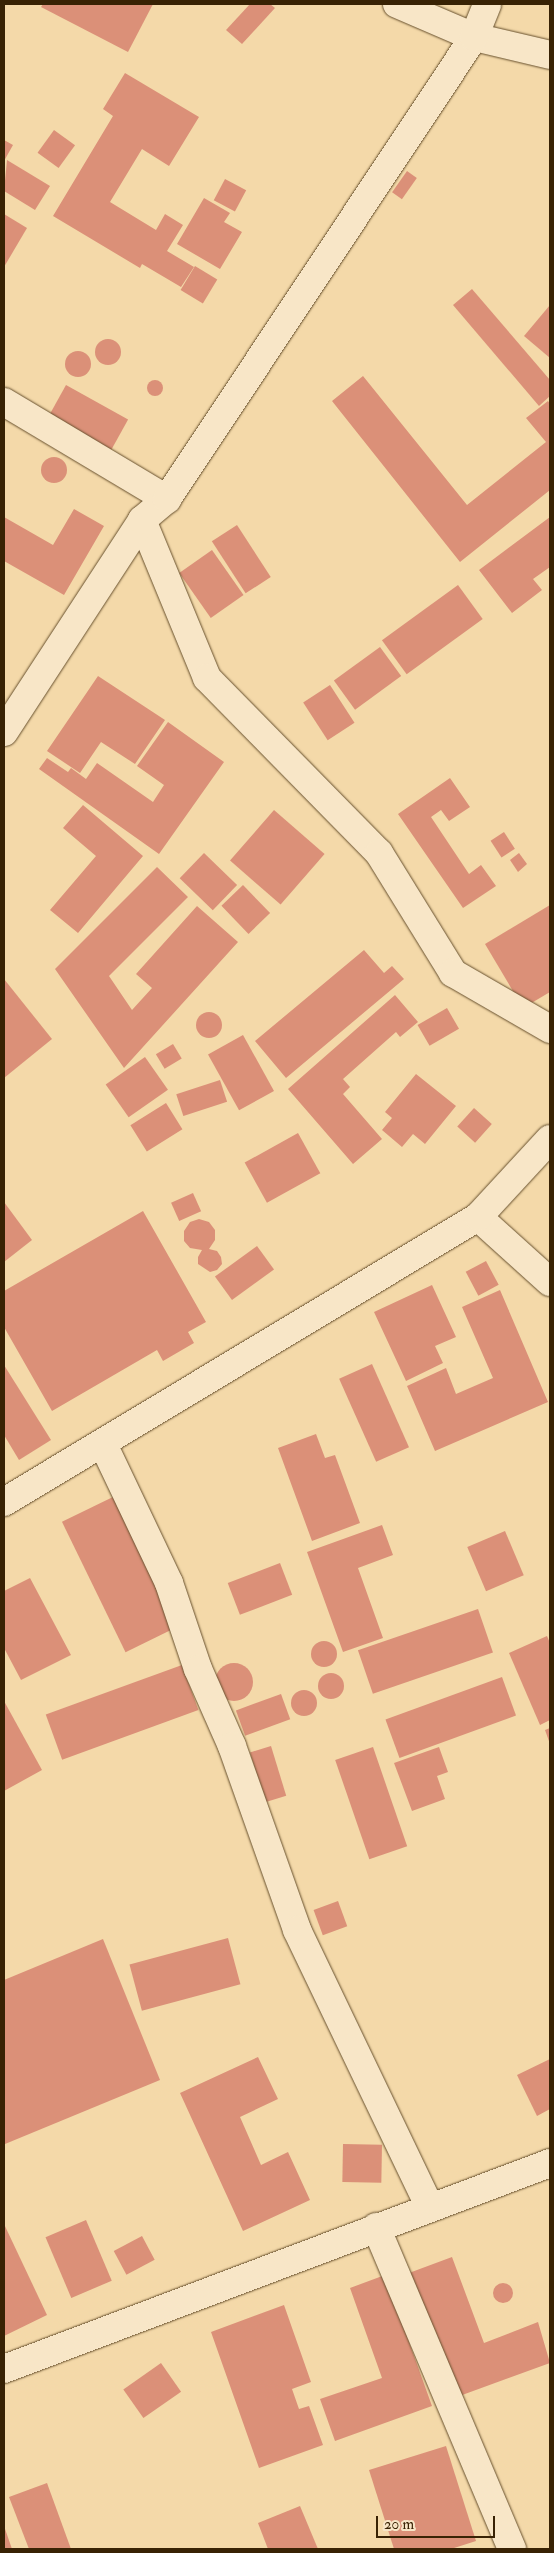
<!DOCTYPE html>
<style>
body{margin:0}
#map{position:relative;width:554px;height:2553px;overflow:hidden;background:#f4d9a9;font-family:"IM FELL Double Pica",serif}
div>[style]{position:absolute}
.building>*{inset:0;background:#db9078;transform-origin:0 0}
.round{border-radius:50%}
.roads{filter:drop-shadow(0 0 1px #67502d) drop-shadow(0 0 1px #67502d)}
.street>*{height:28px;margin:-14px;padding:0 14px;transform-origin:14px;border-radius:14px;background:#f8e6c7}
span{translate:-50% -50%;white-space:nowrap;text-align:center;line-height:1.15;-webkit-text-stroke:4px #f8e6c7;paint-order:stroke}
.frame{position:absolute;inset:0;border:5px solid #382204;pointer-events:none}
.scale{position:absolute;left:376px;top:2516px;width:119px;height:22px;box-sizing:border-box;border:2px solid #382204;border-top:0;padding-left:6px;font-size:15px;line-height:18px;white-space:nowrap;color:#382204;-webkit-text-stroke:4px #f8e6c7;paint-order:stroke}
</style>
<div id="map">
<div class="building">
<i style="clip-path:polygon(43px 4px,153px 4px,128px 52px,41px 7px)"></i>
<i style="clip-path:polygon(250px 4px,270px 4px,275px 8px,242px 44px,226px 30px)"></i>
<i style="clip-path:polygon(125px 73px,199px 117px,169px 166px,142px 149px,110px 202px,156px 230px,165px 214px,183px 225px,167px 251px,194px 267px,181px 287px,142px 264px,140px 268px,53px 216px,113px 116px,103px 109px)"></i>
<i style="left:54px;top:130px;width:26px;height:28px;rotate:36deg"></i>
<i style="clip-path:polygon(4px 140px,13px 145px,4px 161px)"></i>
<i style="clip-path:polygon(7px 160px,50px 186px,35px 210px,4px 191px)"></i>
<i style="left:407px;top:171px;width:12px;height:26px;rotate:35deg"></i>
<i style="left:225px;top:179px;width:24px;height:24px;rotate:28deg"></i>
<i style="clip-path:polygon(204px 198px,230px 213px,224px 222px,242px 232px,220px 269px,177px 244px)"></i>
<i style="clip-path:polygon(4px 214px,27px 228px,4px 267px)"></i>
<i style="left:195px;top:266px;width:26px;height:28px;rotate:31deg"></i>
<i style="clip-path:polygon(472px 289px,550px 380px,550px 396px,539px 406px,453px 305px)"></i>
<i style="clip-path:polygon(550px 305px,550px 358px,524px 336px)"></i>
<i class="round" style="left:95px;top:339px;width:26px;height:26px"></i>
<i class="round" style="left:65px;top:351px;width:26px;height:26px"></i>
<i style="clip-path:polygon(363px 376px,467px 505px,546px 442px,526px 418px,548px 401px,550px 404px,550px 490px,460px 562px,332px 401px)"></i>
<i class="round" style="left:147px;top:380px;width:16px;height:16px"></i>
<i style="left:66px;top:385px;width:71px;height:40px;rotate:29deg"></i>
<i class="round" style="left:41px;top:457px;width:26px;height:26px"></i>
<i style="clip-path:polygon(74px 509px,104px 526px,64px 595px,4px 561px,4px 517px,53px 545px)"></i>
<i style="clip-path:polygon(550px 517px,550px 567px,533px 579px,542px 590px,512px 613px,479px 570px)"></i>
<i style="left:237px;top:525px;width:62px;height:30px;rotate:57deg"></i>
<i style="left:212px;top:550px;width:55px;height:40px;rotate:55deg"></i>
<i style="left:458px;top:585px;width:42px;height:94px;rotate:54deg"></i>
<i style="left:380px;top:647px;width:36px;height:57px;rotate:54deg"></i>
<i style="clip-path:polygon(98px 676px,165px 720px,135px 764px,101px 742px,80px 773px,47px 751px)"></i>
<i style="left:330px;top:685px;width:45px;height:32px;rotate:57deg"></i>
<i style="clip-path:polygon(168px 722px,224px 762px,159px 854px,39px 769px,47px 758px,68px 772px,71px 768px,86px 779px,97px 763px,153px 802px,164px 785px,137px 766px)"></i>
<i style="clip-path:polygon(450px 778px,470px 807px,449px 821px,441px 810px,431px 817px,469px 874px,481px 865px,496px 886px,463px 908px,398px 814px)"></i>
<i style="clip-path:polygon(83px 805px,143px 856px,78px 933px,50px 910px,96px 856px,63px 828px)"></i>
<i style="left:274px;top:810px;width:67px;height:67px;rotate:41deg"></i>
<i style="left:504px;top:832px;width:20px;height:16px;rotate:57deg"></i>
<i style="left:204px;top:853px;width:46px;height:35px;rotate:44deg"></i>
<i style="clip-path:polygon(519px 853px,527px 864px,518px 872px,510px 860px)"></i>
<i style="clip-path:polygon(157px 867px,188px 897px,109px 976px,132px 1010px,152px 988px,136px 974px,197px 906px,238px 942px,124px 1068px,55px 969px)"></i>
<i style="left:243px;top:885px;width:39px;height:30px;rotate:46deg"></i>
<i style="clip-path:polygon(550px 905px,550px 992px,523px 1008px,485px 944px)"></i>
<i style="clip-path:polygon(364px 950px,384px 973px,392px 966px,404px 979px,286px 1078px,255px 1041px)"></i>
<i style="clip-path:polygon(4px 979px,52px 1039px,4px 1078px)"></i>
<i style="clip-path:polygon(395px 995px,418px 1022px,400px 1037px,396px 1032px,343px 1079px,350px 1087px,343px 1094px,382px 1139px,353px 1164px,288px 1089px)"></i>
<i style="left:447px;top:1008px;width:24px;height:34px;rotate:60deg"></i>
<i class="round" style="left:196px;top:1012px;width:26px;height:26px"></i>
<i style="left:243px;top:1035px;width:64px;height:40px;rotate:61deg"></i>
<i style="left:173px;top:1044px;width:17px;height:20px;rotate:59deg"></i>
<i style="left:145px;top:1057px;width:40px;height:48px;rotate:55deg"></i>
<i style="clip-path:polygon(416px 1074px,456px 1106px,425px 1144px,413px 1134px,402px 1147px,382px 1130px,392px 1118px,385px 1112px)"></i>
<i style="left:220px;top:1080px;width:23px;height:46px;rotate:72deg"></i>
<i style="left:166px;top:1103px;width:31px;height:42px;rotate:58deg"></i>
<i style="left:474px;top:1108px;width:24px;height:25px;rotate:42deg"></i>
<i style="left:298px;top:1133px;width:46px;height:61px;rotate:61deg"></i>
<i style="left:193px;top:1193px;width:20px;height:24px;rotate:66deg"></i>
<i style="clip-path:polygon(4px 1202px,32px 1240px,4px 1262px)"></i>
<i style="clip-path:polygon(143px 1211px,206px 1322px,188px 1332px,194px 1343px,163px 1361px,157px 1350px,52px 1411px,4px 1327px,4px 1291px)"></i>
<i style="clip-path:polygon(199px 1219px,209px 1222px,215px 1230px,215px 1240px,209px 1249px,217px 1251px,221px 1257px,222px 1264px,217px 1270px,210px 1272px,198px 1264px,198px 1257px,202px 1250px,190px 1248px,184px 1241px,184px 1231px,190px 1222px)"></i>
<i style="left:257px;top:1246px;width:29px;height:52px;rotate:54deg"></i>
<i style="left:486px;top:1261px;width:27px;height:23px;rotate:62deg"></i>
<i style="clip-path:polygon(432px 1285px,456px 1337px,435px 1346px,443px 1363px,406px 1381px,374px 1312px)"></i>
<i style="clip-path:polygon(500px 1290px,548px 1402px,435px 1451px,407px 1386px,446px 1368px,456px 1394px,493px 1378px,462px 1307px)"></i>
<i style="left:372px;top:1364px;width:91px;height:36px;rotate:66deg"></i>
<i style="clip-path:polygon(4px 1365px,51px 1440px,19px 1460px,4px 1435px)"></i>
<i style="clip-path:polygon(316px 1434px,325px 1458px,335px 1455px,360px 1523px,312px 1541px,278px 1448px)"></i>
<i style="left:115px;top:1496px;width:145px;height:59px;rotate:64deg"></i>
<i style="clip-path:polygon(382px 1525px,393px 1555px,358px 1568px,383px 1638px,343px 1652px,307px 1552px)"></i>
<i style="left:505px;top:1531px;width:48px;height:41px;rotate:67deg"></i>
<i style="left:280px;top:1563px;width:34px;height:56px;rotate:69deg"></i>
<i style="clip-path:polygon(30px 1578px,71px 1655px,21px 1680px,4px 1648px,4px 1591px)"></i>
<i style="left:478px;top:1609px;width:46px;height:127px;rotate:71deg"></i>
<i style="clip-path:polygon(547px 1636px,550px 1643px,550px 1720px,540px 1725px,509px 1653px)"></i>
<i class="round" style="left:311px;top:1641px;width:26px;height:26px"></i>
<i class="round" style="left:215px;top:1663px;width:38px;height:38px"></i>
<i style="left:182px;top:1665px;width:48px;height:145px;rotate:70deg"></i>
<i class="round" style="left:318px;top:1673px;width:26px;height:26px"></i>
<i style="left:502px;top:1677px;width:41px;height:124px;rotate:70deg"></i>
<i class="round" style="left:291px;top:1690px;width:26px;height:26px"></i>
<i style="left:281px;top:1694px;width:27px;height:48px;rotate:70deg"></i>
<i style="clip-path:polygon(4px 1701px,42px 1770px,4px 1791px)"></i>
<i style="clip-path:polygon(550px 1728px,550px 1744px,545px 1730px)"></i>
<i style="left:271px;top:1746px;width:52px;height:22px;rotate:73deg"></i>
<i style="left:373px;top:1747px;width:105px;height:40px;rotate:71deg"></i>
<i style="clip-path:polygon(439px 1747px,448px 1772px,437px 1776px,445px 1799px,412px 1811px,394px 1763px)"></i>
<i style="left:338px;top:1901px;width:27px;height:26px;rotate:70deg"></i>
<i style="left:228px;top:1938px;width:48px;height:102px;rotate:75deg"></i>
<i style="clip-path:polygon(103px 1939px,160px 2080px,5px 2144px,4px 1980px)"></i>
<i style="clip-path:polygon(258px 2057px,278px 2099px,240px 2117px,261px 2165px,288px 2152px,310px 2200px,243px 2231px,180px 2093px)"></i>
<i style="clip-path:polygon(550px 2059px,550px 2109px,537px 2116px,517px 2075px)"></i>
<i style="left:343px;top:2144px;width:39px;height:38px;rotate:1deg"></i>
<i style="left:86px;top:2220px;width:66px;height:44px;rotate:67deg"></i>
<i style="clip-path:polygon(4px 2224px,47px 2315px,4px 2336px)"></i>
<i style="left:142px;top:2236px;width:27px;height:32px;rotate:62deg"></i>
<i style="clip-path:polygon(452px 2257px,484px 2343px,538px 2322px,550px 2363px,454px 2398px,409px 2273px)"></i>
<i style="clip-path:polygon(385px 2275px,432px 2406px,335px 2441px,320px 2399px,382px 2378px,350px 2288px)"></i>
<i class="round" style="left:493px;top:2283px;width:20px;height:20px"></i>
<i style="clip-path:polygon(284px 2305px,311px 2382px,292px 2389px,299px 2409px,309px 2406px,323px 2445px,259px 2468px,211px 2332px)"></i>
<i style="left:161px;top:2363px;width:35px;height:46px;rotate:55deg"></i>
<i style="clip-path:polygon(446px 2446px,476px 2541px,451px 2549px,394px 2549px,369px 2470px)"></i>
<i style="clip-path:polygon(47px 2483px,71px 2549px,29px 2549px,9px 2497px)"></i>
<i style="clip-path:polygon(300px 2506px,318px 2549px,268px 2549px,258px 2523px)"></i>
<i style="clip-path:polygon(4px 2526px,12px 2549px,4px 2549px)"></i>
</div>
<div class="roads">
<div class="street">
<i style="left:397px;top:4px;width:84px;rotate:23.2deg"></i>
<i style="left:474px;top:37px;width:78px;rotate:13.3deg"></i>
<i style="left:4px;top:402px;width:190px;rotate:30.8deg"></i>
<i style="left:142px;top:520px;width:171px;rotate:67.6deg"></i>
<i style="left:207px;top:678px;width:245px;rotate:45.5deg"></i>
<i style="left:379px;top:853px;width:141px;rotate:58.3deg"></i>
<i style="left:453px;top:973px;width:112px;rotate:30deg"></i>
<i style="left:4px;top:732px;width:253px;rotate:-56.9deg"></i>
<i style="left:142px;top:520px;width:33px;rotate:-40deg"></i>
<i style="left:167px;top:499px;width:555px;rotate:-56.4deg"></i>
<i style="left:474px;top:37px;width:35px;rotate:-68deg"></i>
<i style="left:478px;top:1217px;width:97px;rotate:42.1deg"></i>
<i style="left:103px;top:1444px;width:154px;rotate:64.6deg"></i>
<i style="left:169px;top:1583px;width:91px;rotate:71.4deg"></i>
<i style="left:198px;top:1669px;width:84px;rotate:66.2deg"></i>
<i style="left:232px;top:1746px;width:195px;rotate:70.5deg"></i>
<i style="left:297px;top:1930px;width:308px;rotate:64.4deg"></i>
<i style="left:4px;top:1502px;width:553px;rotate:-31.02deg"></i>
<i style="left:478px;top:1217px;width:106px;rotate:-47.3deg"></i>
<i style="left:376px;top:2227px;width:350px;rotate:67.1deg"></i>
<i style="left:4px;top:2369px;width:584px;rotate:-20.67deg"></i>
</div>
</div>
<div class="frame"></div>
<div class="scale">20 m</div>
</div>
